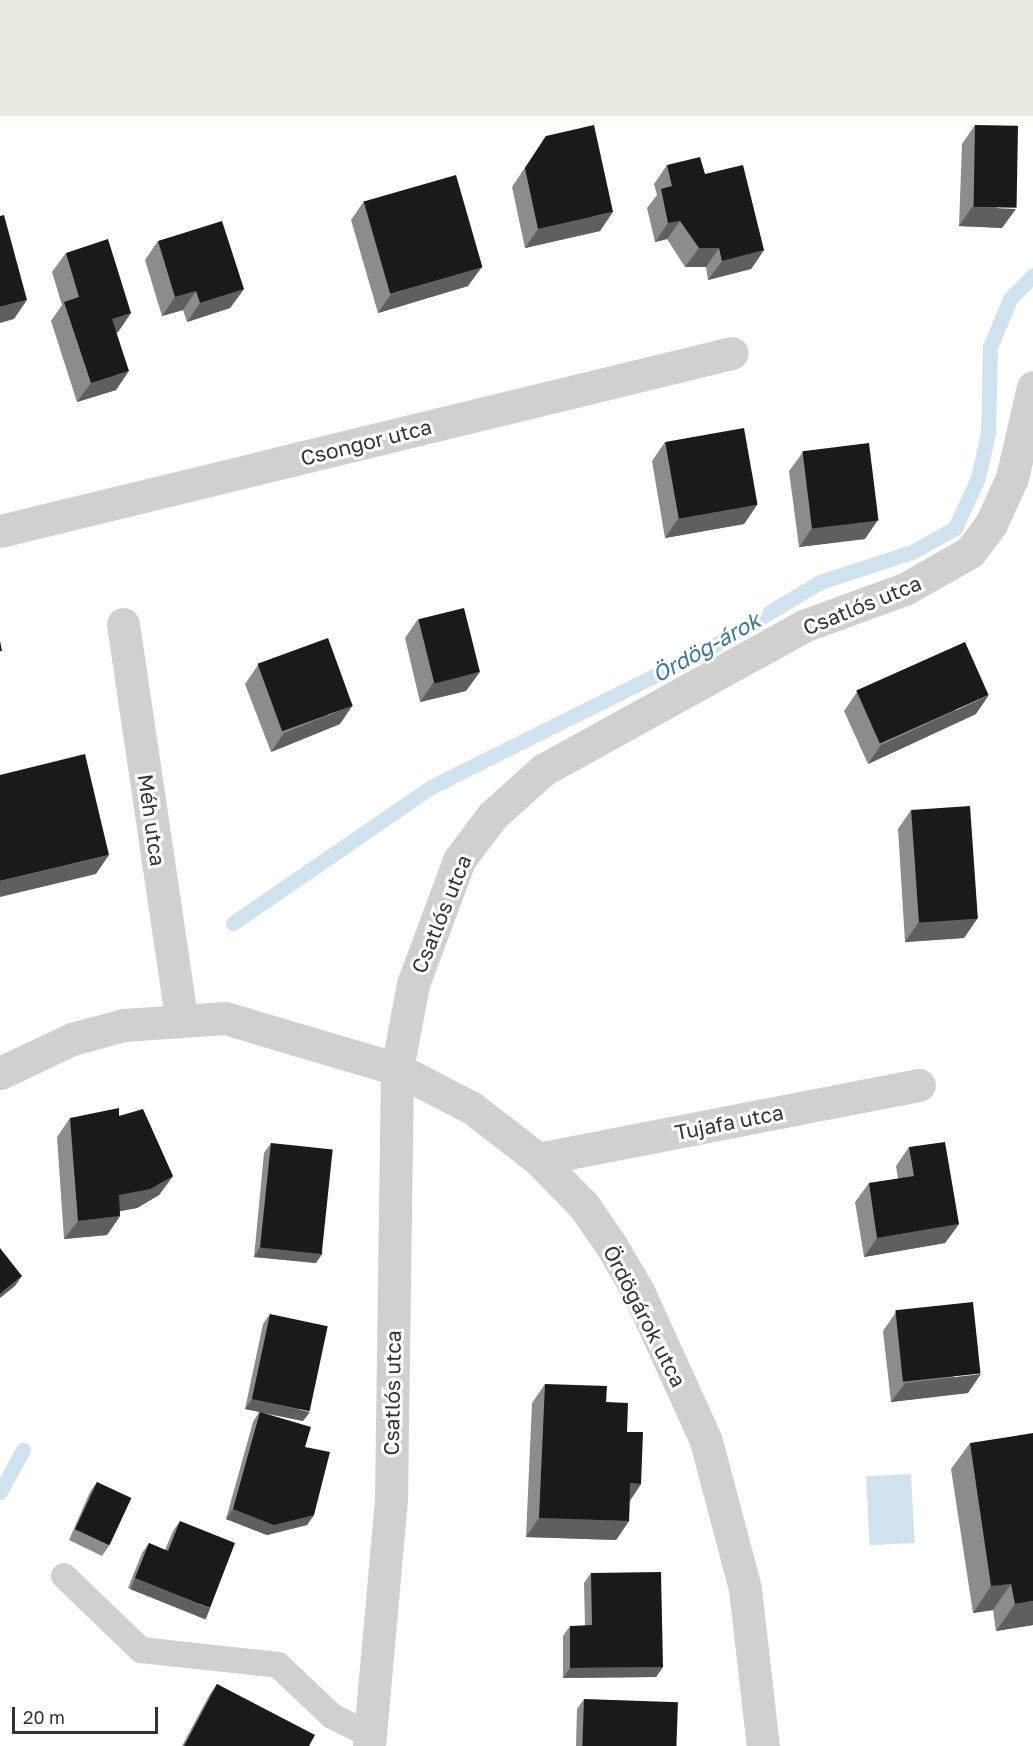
<!DOCTYPE html>
<meta charset="utf-8">
<style>
body{margin:0}
#map{position:relative;width:1033px;height:1746px;overflow:hidden;background:#fff;font-family:"Golos Text",sans-serif}
div>[style]{position:absolute}
.green>*{inset:0;background:#e6ecdf;transform-origin:0 0}
.water>*{inset:0;background:#cfe2ee;transform-origin:0 0}
.stream>*{height:15px;margin:-7.5px;padding:0 7.5px;transform-origin:7.5px;border-radius:7.5px;background:#cfe2ee}
.service>*{height:26px;margin:-13px;padding:0 13px;transform-origin:13px;border-radius:13px;background:#d0d0d0}
.minor>*{height:33px;margin:-16.5px;padding:0 16.5px;transform-origin:16.5px;border-radius:16.5px;background:#d0d0d0}
.wall>*{inset:0;background:#8c8c8c}
.shaded-wall>*{inset:0;background:#5f5f5f;transform-origin:0 0}
.building>*{inset:0;background:#1a1a1a;transform-origin:0 0}
span{translate:-50% -50%;white-space:nowrap;text-align:center;line-height:1.15;-webkit-text-stroke:6px #fff;paint-order:stroke}
.street-label{font-size:21px;color:#333}
.water-label{font-size:22px;color:#3f7597;font-style:italic}
.scale{position:absolute;left:12px;top:1707px;width:146px;height:27px;box-sizing:border-box;border:3px solid #333;border-top:0;padding-left:8px;font-size:18px;line-height:21px;white-space:nowrap;color:#333;-webkit-text-stroke:4px #fff;paint-order:stroke}
</style>
<div id="map">
<div class="green">
<i style="left:0;top:0;width:1033px;height:116px"></i>
</div>
<div class="water">
<i style="left:911px;top:1474px;width:69px;height:45px;rotate:87deg"></i>
</div>
<div class="stream">
<i style="left:233px;top:923px;width:240px;rotate:-34.5deg"></i>
<i style="left:431px;top:787px;width:309px;rotate:-26.5deg"></i>
<i style="left:708px;top:649px;width:131px;rotate:-30.9deg"></i>
<i style="left:820px;top:582px;width:97px;rotate:-18.1deg"></i>
<i style="left:912px;top:552px;width:49px;rotate:-29.2deg"></i>
<i style="left:955px;top:528px;width:55px;rotate:-65.3deg"></i>
<i style="left:978px;top:478px;width:46px;rotate:-77.5deg"></i>
<i style="left:988px;top:433px;width:86px;rotate:-88.7deg"></i>
<i style="left:990px;top:347px;width:52px;rotate:-67.4deg"></i>
<i style="left:1010px;top:299px;width:33px;rotate:-46deg"></i>
<i style="left:0;top:1492px;width:48px;rotate:-61.3deg"></i>
</div>
<div class="service">
<i style="left:64px;top:1576px;width:107px;rotate:43.9deg"></i>
<i style="left:141px;top:1650px;width:138px;rotate:6.2deg"></i>
<i style="left:278px;top:1665px;width:74px;rotate:43.4deg"></i>
<i style="left:332px;top:1716px;width:42px;rotate:26.6deg"></i>
</div>
<div class="minor">
<i style="left:0;top:531px;width:753px;rotate:-13.67deg"></i>
<i style="left:123px;top:624px;width:397px;rotate:81.6deg"></i>
<i style="left:0;top:1073px;width:80px;rotate:-25.3deg"></i>
<i style="left:72px;top:1039px;width:54px;rotate:-15.1deg"></i>
<i style="left:124px;top:1025px;width:101px;rotate:-4deg"></i>
<i style="left:225px;top:1018px;width:179px;rotate:16.5deg"></i>
<i style="left:397px;top:1069px;width:85px;rotate:27.5deg"></i>
<i style="left:472px;top:1108px;width:83px;rotate:37.7deg"></i>
<i style="left:538px;top:1159px;width:66px;rotate:45.6deg"></i>
<i style="left:584px;top:1206px;width:47px;rotate:55.3deg"></i>
<i style="left:611px;top:1245px;width:56px;rotate:59.7deg"></i>
<i style="left:639px;top:1293px;width:162px;rotate:65.6deg"></i>
<i style="left:706px;top:1441px;width:153px;rotate:75.2deg"></i>
<i style="left:745px;top:1589px;width:158px;rotate:83.5deg"></i>
<i style="left:538px;top:1159px;width:388px;rotate:-11deg"></i>
<i style="left:369px;top:1746px;width:248px;rotate:-84.9deg"></i>
<i style="left:391px;top:1499px;width:430px;rotate:-89.2deg"></i>
<i style="left:397px;top:1069px;width:86px;rotate:-79.3deg"></i>
<i style="left:413px;top:984px;width:132px;rotate:-69.6deg"></i>
<i style="left:459px;top:860px;width:55px;rotate:-53.1deg"></i>
<i style="left:492px;top:816px;width:69px;rotate:-42deg"></i>
<i style="left:543px;top:770px;width:300px;rotate:-28.9deg"></i>
<i style="left:806px;top:625px;width:105px;rotate:-20deg"></i>
<i style="left:905px;top:589px;width:75px;rotate:-29.6deg"></i>
<i style="left:970px;top:552px;width:35px;rotate:-53deg"></i>
<i style="left:991px;top:524px;width:51px;rotate:-65.5deg"></i>
<i style="left:1012px;top:478px;width:93px;rotate:-77deg"></i>
</div>
<div class="wall">
<i style="clip-path:polygon(975px 125px,1002px 228px,959px 226px,962px 144px)"></i>
<i style="clip-path:polygon(546px 136px,600px 231px,525px 248px,512px 187px)"></i>
<i style="clip-path:polygon(667px 165px,705px 174px,764px 250px,751px 269px,708px 280px,706px 267px,685px 267px,667px 239px,655px 242px,647px 208px,657px 195px,654px 184px)"></i>
<i style="clip-path:polygon(364px 201px,468px 286px,378px 313px,351px 220px)"></i>
<i style="clip-path:polygon(158px 241px,244px 289px,230px 308px,187px 322px,183px 310px,162px 316px,145px 260px)"></i>
<i style="clip-path:polygon(66px 253px,131px 313px,118px 332px,117px 332px,116px 390px,77px 402px,51px 321px,62px 305px,52px 272px)"></i>
<i style="clip-path:polygon(665px 442px,757px 505px,744px 524px,665px 538px,652px 461px)"></i>
<i style="clip-path:polygon(803px 452px,865px 539px,799px 547px,789px 471px)"></i>
<i style="clip-path:polygon(418px 619px,466px 691px,420px 702px,405px 638px)"></i>
<i style="clip-path:polygon(258px 665px,340px 724px,271px 752px,245px 684px)"></i>
<i style="clip-path:polygon(857px 692px,976px 714px,868px 764px,844px 711px)"></i>
<i style="clip-path:polygon(911px 810px,977px 919px,964px 938px,905px 942px,898px 829px)"></i>
<i style="clip-path:polygon(119px 1116px,173px 1176px,159px 1195px,137px 1208px,120px 1211px,120px 1216px,107px 1235px,64px 1239px,57px 1137px,70px 1118px)"></i>
<i style="clip-path:polygon(271px 1143px,316px 1263px,254px 1257px,264px 1153px)"></i>
<i style="clip-path:polygon(909px 1147px,959px 1224px,945px 1243px,864px 1257px,855px 1202px,869px 1183px,898px 1179px,896px 1166px)"></i>
<i style="clip-path:polygon(896px 1312px,968px 1393px,891px 1402px,883px 1331px)"></i>
<i style="clip-path:polygon(270px 1314px,303px 1421px,262px 1413px,305px 1447px,314px 1515px,307px 1525px,267px 1535px,226px 1519px,253px 1422px,259px 1412px,245px 1409px,263px 1324px)"></i>
<i style="clip-path:polygon(545px 1384px,606px 1402px,627px 1432px,641px 1484px,630px 1501px,629px 1521px,616px 1540px,526px 1537px,532px 1403px)"></i>
<i style="clip-path:polygon(970px 1443px,1033px 1625px,996px 1631px,993px 1610px,973px 1613px,951px 1469px)"></i>
<i style="clip-path:polygon(97px 1482px,109px 1546px,102px 1556px,69px 1540px,90px 1492px)"></i>
<i style="clip-path:polygon(180px 1521px,203px 1618px,128px 1588px,142px 1553px,149px 1543px,165px 1550px,173px 1531px)"></i>
<i style="clip-path:polygon(591px 1573px,663px 1667px,656px 1677px,563px 1678px,563px 1636px,570px 1626px,585px 1626px,584px 1583px)"></i>
<i style="clip-path:polygon(217px 1684px,309px 1746px,182px 1746px,210px 1694px)"></i>
<i style="clip-path:polygon(584px 1699px,677px 1746px,576px 1746px,577px 1709px)"></i>
</div>
<div class="shaded-wall">
<i style="clip-path:polygon(972px 207px,1016px 209px,1002px 228px,959px 226px)"></i>
<i style="clip-path:polygon(613px 212px,600px 231px,525px 248px,538px 229px)"></i>
<i style="clip-path:polygon(680px 221px,667px 239px,655px 242px,668px 223px)"></i>
<i style="clip-path:polygon(699px 248px,719px 248px,706px 267px,685px 267px)"></i>
<i style="clip-path:polygon(764px 250px,751px 269px,708px 280px,722px 261px)"></i>
<i style="clip-path:polygon(482px 267px,468px 286px,378px 313px,391px 294px)"></i>
<i style="clip-path:polygon(244px 289px,230px 308px,187px 322px,200px 303px)"></i>
<i style="clip-path:polygon(196px 291px,183px 310px,162px 316px,175px 297px)"></i>
<i style="clip-path:polygon(27px 300px,14px 319px,0 323px,0 307px)"></i>
<i style="clip-path:polygon(131px 313px,118px 332px,99px 338px,112px 319px)"></i>
<i style="clip-path:polygon(129px 371px,116px 390px,77px 402px,91px 383px)"></i>
<i style="clip-path:polygon(757px 505px,744px 524px,665px 538px,678px 519px)"></i>
<i style="clip-path:polygon(878px 520px,865px 539px,799px 547px,812px 528px)"></i>
<i style="clip-path:polygon(480px 672px,466px 691px,420px 702px,433px 683px)"></i>
<i style="clip-path:polygon(989px 695px,976px 714px,868px 764px,881px 745px)"></i>
<i style="clip-path:polygon(353px 705px,340px 724px,271px 752px,284px 733px)"></i>
<i style="clip-path:polygon(109px 855px,96px 874px,0 897px,0 881px)"></i>
<i style="clip-path:polygon(977px 919px,964px 938px,905px 942px,918px 923px)"></i>
<i style="clip-path:polygon(173px 1176px,159px 1195px,137px 1208px,105px 1214px,119px 1195px)"></i>
<i style="clip-path:polygon(120px 1216px,107px 1235px,64px 1239px,78px 1221px)"></i>
<i style="clip-path:polygon(959px 1224px,945px 1243px,864px 1257px,877px 1238px)"></i>
<i style="clip-path:polygon(260px 1247px,323px 1253px,316px 1263px,254px 1257px)"></i>
<i style="clip-path:polygon(22px 1276px,15px 1286px,0 1298px,0 1294px)"></i>
<i style="clip-path:polygon(981px 1374px,968px 1393px,891px 1402px,905px 1383px)"></i>
<i style="clip-path:polygon(252px 1399px,310px 1412px,303px 1421px,245px 1409px)"></i>
<i style="clip-path:polygon(630px 1483px,641px 1484px,628px 1503px)"></i>
<i style="clip-path:polygon(233px 1509px,314px 1515px,307px 1525px,267px 1535px,226px 1519px)"></i>
<i style="clip-path:polygon(539px 1518px,629px 1521px,616px 1540px,526px 1537px)"></i>
<i style="left:135px;top:1578px;width:81px;height:12px;rotate:22deg"></i>
<i style="clip-path:polygon(1011px 1584px,993px 1610px,973px 1613px,991px 1586px)"></i>
<i style="clip-path:polygon(1033px 1601px,1033px 1625px,996px 1631px,1015px 1604px)"></i>
<i style="clip-path:polygon(663px 1667px,656px 1677px,563px 1678px,570px 1668px)"></i>
</div>
<div class="building">
<i style="clip-path:polygon(594px 125px,613px 212px,538px 229px,525px 168px,546px 136px)"></i>
<i style="left:975px;top:125px;width:43px;height:82px;rotate:1deg"></i>
<i style="clip-path:polygon(700px 157px,705px 174px,743px 165px,764px 250px,722px 261px,719px 248px,699px 248px,680px 221px,668px 223px,661px 189px,672px 186px,667px 165px)"></i>
<i style="left:456px;top:175px;width:96px;height:96px;rotate:74deg"></i>
<i style="clip-path:polygon(4px 215px,27px 300px,0 307px,0 216px)"></i>
<i style="clip-path:polygon(222px 221px,244px 289px,200px 303px,196px 291px,175px 297px,158px 241px)"></i>
<i style="clip-path:polygon(108px 239px,131px 313px,112px 319px,129px 371px,91px 383px,64px 302px,79px 297px,66px 253px)"></i>
<i style="left:744px;top:428px;width:78px;height:80px;rotate:80deg"></i>
<i style="left:869px;top:443px;width:78px;height:67px;rotate:83deg"></i>
<i style="left:464px;top:608px;width:66px;height:47px;rotate:76deg"></i>
<i style="left:328px;top:638px;width:72px;height:75px;rotate:70deg"></i>
<i style="clip-path:polygon(0 641px,2px 651px,0 651px)"></i>
<i style="left:965px;top:642px;width:58px;height:119px;rotate:66deg"></i>
<i style="clip-path:polygon(85px 754px,109px 855px,0 881px,0 775px)"></i>
<i style="left:970px;top:806px;width:113px;height:59px;rotate:86deg"></i>
<i style="clip-path:polygon(119px 1108px,119px 1116px,143px 1109px,173px 1176px,150px 1189px,119px 1195px,120px 1216px,78px 1221px,70px 1118px)"></i>
<i style="clip-path:polygon(945px 1142px,959px 1224px,877px 1238px,869px 1183px,914px 1176px,909px 1147px)"></i>
<i style="left:271px;top:1143px;width:62px;height:105px;rotate:6deg"></i>
<i style="clip-path:polygon(0 1248px,22px 1276px,0 1294px)"></i>
<i style="left:973px;top:1302px;width:72px;height:78px;rotate:84deg"></i>
<i style="left:270px;top:1314px;width:59px;height:87px;rotate:12deg"></i>
<i style="clip-path:polygon(545px 1384px,607px 1386px,606px 1402px,628px 1403px,627px 1432px,643px 1432px,641px 1484px,630px 1483px,629px 1521px,539px 1518px)"></i>
<i style="clip-path:polygon(260px 1412px,311px 1427px,305px 1447px,330px 1452px,314px 1515px,274px 1525px,233px 1509px)"></i>
<i style="clip-path:polygon(1033px 1433px,1033px 1601px,1015px 1604px,1011px 1584px,991px 1586px,970px 1443px)"></i>
<i style="left:97px;top:1482px;width:38px;height:52px;rotate:25deg"></i>
<i style="clip-path:polygon(180px 1521px,235px 1543px,210px 1608px,135px 1578px,149px 1543px,168px 1551px)"></i>
<i style="clip-path:polygon(661px 1572px,663px 1667px,570px 1668px,570px 1626px,592px 1625px,591px 1573px)"></i>
<i style="clip-path:polygon(217px 1684px,315px 1735px,309px 1746px,184px 1746px)"></i>
<i style="left:584px;top:1699px;width:94px;height:47px;rotate:2deg"></i>
</div>
<div class="street-label">
<span style="left:366px;top:442px;rotate:-14deg">Csongor utca</span>
<span style="left:862px;top:605px;rotate:-22deg">Csatlós utca</span>
<span style="left:152px;top:820px;rotate:82deg">Méh utca</span>
<span style="left:441px;top:914px;rotate:-68deg">Csatlós utca</span>
<span style="left:729px;top:1122px;rotate:-11deg">Tujafa utca</span>
<span style="left:645px;top:1316px;rotate:63deg">Ördögárok utca</span>
<span style="left:392px;top:1393px;rotate:-89deg">Csatlós utca</span>
</div>
<div class="water-label">
<span style="left:706px;top:647px;rotate:-29deg">Ördög-árok</span>
</div>
<div class="scale">20 m</div>
</div>
